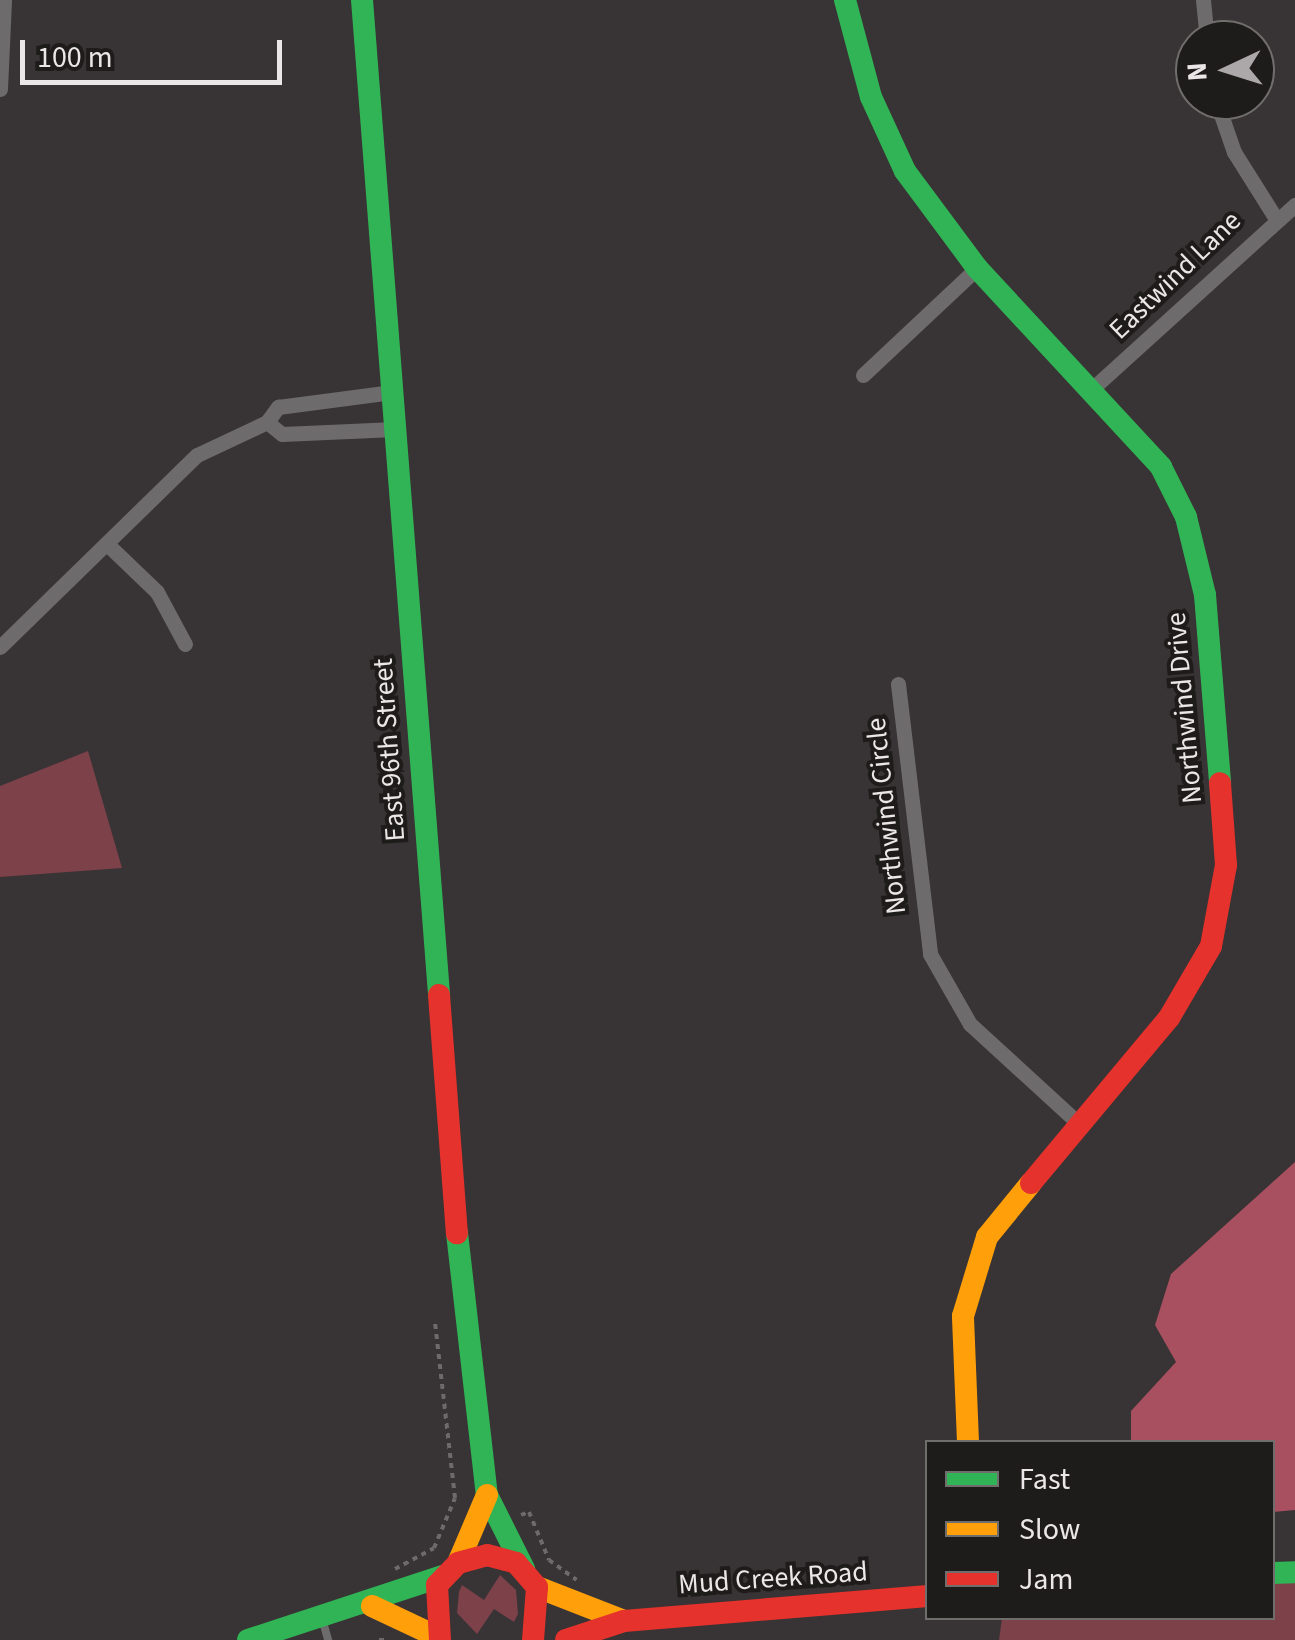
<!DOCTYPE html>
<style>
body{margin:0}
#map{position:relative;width:1295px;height:1640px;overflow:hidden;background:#383334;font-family:"Source Sans 3",sans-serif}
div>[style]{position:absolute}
.green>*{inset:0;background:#7d414a}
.water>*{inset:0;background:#a85060}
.path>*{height:4px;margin-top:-2px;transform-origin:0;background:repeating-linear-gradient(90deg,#6c6a6a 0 5px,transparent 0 10px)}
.lane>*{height:8px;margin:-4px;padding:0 4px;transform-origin:4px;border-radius:4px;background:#6d6b6b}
.street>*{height:15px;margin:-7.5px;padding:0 7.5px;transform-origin:7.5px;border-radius:7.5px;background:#6d6b6b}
.fast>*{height:22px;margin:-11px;padding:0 11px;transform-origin:11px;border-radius:11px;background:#30b455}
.slow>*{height:22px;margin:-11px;padding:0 11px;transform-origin:11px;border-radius:11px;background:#ff9f0a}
.jam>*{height:22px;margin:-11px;padding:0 11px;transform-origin:11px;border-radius:11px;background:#e5322d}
span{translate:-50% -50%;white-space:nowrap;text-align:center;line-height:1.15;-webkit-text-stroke:8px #1e1b1b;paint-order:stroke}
.street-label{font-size:28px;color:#ebe7e8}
.legend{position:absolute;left:925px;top:1440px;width:350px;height:180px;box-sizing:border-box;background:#1e1b1b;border:2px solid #706d6d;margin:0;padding:12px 18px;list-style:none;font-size:30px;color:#ebe7e8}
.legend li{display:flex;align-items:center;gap:20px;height:50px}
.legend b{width:50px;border:2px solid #706d6d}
.north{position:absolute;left:1175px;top:20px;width:100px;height:100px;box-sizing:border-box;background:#1e1b1b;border:2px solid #706d6d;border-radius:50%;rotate:266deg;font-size:28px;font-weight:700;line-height:40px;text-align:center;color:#ebe7e8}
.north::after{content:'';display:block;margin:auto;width:35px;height:45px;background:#aca8a9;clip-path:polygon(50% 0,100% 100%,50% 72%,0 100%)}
.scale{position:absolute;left:20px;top:40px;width:262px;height:45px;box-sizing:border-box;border:5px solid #ebe7e8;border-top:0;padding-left:12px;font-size:30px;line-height:35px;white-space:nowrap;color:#ebe7e8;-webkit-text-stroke:8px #1e1b1b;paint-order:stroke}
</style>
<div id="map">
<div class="green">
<i style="clip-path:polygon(88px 751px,122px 868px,0 877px,0 786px)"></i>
<i style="clip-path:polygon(500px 1575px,516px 1590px,518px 1614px,514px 1622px,494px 1609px,477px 1634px,457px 1613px,459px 1592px,462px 1585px,484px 1600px)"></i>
<i style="clip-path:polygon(1295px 1581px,1295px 1640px,999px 1640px,1002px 1618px,1272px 1618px,1273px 1583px)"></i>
</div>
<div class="water">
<i style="clip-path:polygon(1295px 1162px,1295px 1510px,1273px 1512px,1272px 1442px,1131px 1442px,1131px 1411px,1176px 1362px,1155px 1325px,1171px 1274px)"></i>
</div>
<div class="path">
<i style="left:521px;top:1515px;width:9px;rotate:-21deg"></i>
<i style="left:529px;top:1512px;width:52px;rotate:67.4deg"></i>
<i style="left:549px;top:1560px;width:34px;rotate:36deg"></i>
<i style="left:395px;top:1569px;width:44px;rotate:-28.3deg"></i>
<i style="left:434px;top:1548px;width:54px;rotate:-67.2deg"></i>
<i style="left:455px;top:1498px;width:176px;rotate:-96.5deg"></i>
<i style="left:379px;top:1640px;width:6px"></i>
</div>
<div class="lane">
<i style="left:323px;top:1622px;width:19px;rotate:74deg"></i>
</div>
<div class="street">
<i style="left:1203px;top:0;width:40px;rotate:84.3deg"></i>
<i style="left:0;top:89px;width:89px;rotate:-87.4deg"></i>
<i style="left:1216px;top:100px;width:55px;rotate:70.9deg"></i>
<i style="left:1234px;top:152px;width:77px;rotate:57.8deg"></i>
<i style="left:863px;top:375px;width:156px;rotate:-43.2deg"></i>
<i style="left:1093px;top:388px;width:273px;rotate:-42.2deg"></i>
<i style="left:267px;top:422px;width:19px;rotate:39deg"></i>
<i style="left:282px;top:434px;width:113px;rotate:-2.5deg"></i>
<i style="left:107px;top:544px;width:69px;rotate:43.8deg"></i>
<i style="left:157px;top:592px;width:59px;rotate:61.7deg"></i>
<i style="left:0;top:647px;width:275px;rotate:-44.3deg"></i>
<i style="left:197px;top:455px;width:77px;rotate:-25.2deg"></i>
<i style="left:267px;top:422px;width:19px;rotate:-54deg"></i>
<i style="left:278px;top:407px;width:115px;rotate:-7.5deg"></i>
<i style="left:898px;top:684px;width:272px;rotate:83.2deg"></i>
<i style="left:930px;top:954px;width:81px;rotate:60.3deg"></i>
<i style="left:970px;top:1024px;width:147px;rotate:42.5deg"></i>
</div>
<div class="fast">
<i style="left:362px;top:0;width:998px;rotate:85.57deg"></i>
<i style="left:845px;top:0;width:100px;rotate:75deg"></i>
<i style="left:871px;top:97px;width:81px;rotate:65.3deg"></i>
<i style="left:905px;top:171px;width:121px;rotate:53.4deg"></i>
<i style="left:977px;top:268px;width:271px;rotate:47.2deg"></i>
<i style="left:1161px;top:467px;width:56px;rotate:63.4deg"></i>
<i style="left:1186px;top:517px;width:80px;rotate:76.3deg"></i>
<i style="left:1205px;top:595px;width:189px;rotate:85.4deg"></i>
<i style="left:457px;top:1233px;width:264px;rotate:83.5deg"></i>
<i style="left:487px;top:1495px;width:83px;rotate:63.4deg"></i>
<i style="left:1272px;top:1573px;width:23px;rotate:-2deg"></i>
<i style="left:248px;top:1640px;width:205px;rotate:-18.2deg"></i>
</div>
<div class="slow">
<i style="left:968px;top:1442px;width:126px;rotate:-92.3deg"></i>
<i style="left:963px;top:1316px;width:83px;rotate:-73.1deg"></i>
<i style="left:987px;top:1237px;width:70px;rotate:-50.8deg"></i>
<i style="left:458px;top:1563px;width:74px;rotate:-66.9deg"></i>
<i style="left:537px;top:1587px;width:93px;rotate:21.3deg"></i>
<i style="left:372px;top:1606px;width:73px;rotate:25.2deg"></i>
</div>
<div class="jam">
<i style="left:439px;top:995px;width:239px;rotate:85.7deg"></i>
<i style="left:1031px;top:1183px;width:215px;rotate:-50.1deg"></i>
<i style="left:1169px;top:1018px;width:83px;rotate:-59.7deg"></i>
<i style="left:1211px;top:946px;width:82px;rotate:-79.5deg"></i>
<i style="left:1226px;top:865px;width:82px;rotate:-94.2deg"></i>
<i style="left:440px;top:1640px;width:55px;rotate:-93.1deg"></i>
<i style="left:437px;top:1585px;width:30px;rotate:-46deg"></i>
<i style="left:458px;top:1563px;width:30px;rotate:-15deg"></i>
<i style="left:487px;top:1555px;width:30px;rotate:15deg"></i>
<i style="left:516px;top:1563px;width:32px;rotate:49deg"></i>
<i style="left:537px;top:1587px;width:53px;rotate:94.3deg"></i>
<i style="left:566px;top:1640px;width:61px;rotate:-18.1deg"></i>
<i style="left:624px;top:1621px;width:305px;rotate:-4.7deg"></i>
</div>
<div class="street-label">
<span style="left:1175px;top:275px;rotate:-44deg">Eastwind Lane</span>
<span style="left:1184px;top:708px;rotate:-95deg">Northwind Drive</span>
<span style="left:389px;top:750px;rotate:-94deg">East 96th Street</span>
<span style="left:886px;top:816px;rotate:-96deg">Northwind Circle</span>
<span style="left:773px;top:1578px;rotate:-4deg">Mud Creek Road</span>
</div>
<ul class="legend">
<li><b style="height:12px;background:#30b455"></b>Fast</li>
<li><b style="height:12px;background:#ff9f0a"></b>Slow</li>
<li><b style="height:12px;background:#e5322d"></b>Jam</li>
</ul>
<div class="north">N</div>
<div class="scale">100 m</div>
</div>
